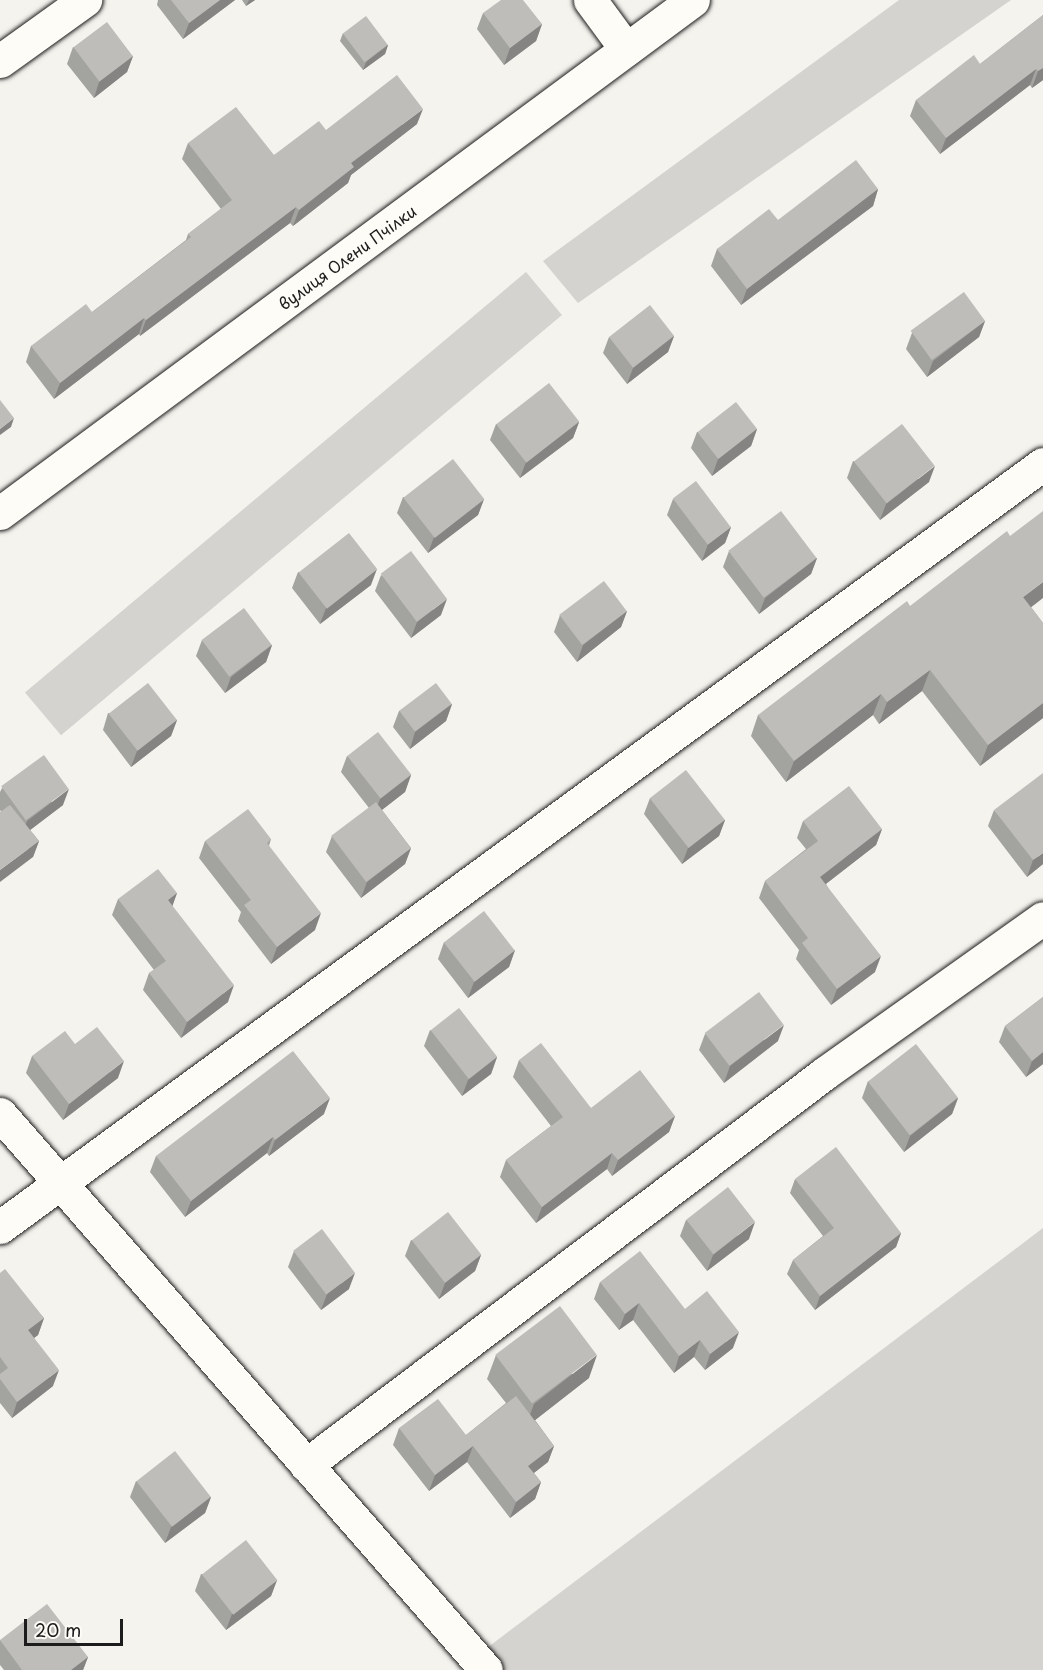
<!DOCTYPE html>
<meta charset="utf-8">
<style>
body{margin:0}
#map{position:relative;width:1043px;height:1670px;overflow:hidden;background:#f4f3ee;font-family:"Playpen Sans",sans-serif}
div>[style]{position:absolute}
.green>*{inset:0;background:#d4d3cf;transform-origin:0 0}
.roads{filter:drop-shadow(0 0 2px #1c1c1c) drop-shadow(0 0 2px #1c1c1c)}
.minor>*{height:33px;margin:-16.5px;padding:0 16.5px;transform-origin:16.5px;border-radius:16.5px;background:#fdfcf7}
.wall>*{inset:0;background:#a3a3a0}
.shaded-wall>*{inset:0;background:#858482}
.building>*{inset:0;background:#bebdba;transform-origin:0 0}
span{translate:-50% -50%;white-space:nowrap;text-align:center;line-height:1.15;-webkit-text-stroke:6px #fdfcf7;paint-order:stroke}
.street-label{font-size:16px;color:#1c1c1c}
.scale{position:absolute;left:24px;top:1619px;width:99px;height:27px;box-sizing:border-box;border:3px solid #1c1c1c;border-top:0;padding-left:8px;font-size:18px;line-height:21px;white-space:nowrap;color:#1c1c1c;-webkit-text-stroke:4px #fdfcf7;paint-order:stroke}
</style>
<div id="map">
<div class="green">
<i style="clip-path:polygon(899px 0,1011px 0,578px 303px,543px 261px)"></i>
<i style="left:526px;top:272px;width:56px;height:654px;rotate:50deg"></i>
<i style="clip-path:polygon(1043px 1228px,1043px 1670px,486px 1670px,475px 1657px)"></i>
</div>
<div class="roads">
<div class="minor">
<i style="left:590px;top:0;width:61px;rotate:53.7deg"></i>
<i style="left:0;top:61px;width:105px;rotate:-35.7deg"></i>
<i style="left:0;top:513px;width:862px;rotate:-36.51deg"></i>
<i style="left:0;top:1114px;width:738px;rotate:48.84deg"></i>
<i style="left:0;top:1227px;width:1292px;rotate:-36.19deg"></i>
<i style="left:306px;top:1465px;width:650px;rotate:-37.06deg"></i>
<i style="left:825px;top:1073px;width:267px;rotate:-35.4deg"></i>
</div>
</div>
<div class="wall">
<i style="clip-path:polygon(158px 0,235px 0,183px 39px,157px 5px)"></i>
<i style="clip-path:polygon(242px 0,255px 0,246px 6px)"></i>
<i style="clip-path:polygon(483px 13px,542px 24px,536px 41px,504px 65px,477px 29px)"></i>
<i style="clip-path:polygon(1043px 15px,1043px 80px,1032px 88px,1030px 85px,940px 154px,910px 116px,916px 100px,980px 64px)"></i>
<i style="clip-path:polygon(343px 33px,388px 45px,385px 54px,363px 70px,340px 41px)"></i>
<i style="clip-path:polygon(73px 47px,133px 56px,127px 72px,94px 98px,67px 64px)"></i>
<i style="clip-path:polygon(417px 124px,351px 175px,348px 183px,293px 226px,290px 223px,140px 336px,139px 334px,54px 399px,26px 362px,31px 346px,92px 312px,186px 240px,188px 234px,221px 209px,182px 159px,188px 143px,274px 155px,326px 130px)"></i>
<i style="clip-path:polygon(878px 189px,873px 206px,741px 305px,711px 266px,717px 249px,778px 220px)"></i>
<i style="clip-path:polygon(985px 321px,979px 337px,927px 377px,906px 349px,912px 333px)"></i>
<i style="clip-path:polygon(674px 336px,668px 352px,627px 384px,603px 353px,609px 337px)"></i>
<i style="clip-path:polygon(579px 422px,573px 438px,520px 478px,490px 440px,496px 424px)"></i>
<i style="clip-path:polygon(757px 429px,751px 446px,712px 476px,691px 448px,697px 432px)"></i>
<i style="clip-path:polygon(853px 461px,929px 482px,880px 520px,847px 478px)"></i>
<i style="clip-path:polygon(403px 497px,484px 499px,478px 515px,428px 553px,397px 513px)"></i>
<i style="clip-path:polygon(673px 499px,731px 527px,725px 543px,702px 561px,667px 515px)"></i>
<i style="clip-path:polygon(729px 551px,817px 558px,811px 574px,759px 614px,723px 567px)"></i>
<i style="clip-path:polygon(298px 572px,371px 585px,320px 624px,292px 588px)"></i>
<i style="clip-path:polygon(381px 575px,441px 615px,411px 638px,375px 591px)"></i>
<i style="clip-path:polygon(1031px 607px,1043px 623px,1043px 718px,980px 766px,922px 691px,879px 724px,873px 715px,786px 782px,751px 736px,758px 715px)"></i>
<i style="clip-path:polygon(627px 611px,621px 627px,577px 662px,554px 632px,560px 615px)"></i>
<i style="clip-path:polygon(202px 640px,272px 645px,266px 662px,225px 693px,196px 656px)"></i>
<i style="clip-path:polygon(452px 704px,446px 721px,410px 749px,393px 727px,399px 711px)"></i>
<i style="clip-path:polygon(108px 713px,177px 720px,171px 736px,131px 767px,103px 730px)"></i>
<i style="clip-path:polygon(347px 756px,411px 775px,405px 792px,382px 810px,411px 848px,405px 864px,361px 898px,326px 852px,332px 836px,369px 808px,341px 772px)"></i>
<i style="clip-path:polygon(2px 788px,63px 805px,30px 830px,39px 841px,33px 857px,0 810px,0 792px)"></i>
<i style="clip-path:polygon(650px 798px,725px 820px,719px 836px,682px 864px,644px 814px)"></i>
<i style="clip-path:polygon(994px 810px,1043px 864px,1027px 877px,988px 826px)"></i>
<i style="clip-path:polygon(803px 821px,882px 829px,876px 845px,826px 884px,875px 972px,831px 1005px,796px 959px,799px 950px,759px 898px,765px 881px,806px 849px,797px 838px)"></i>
<i style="clip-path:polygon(271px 839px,269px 846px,315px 930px,271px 964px,238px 921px,241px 912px,199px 858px,205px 841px)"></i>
<i style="clip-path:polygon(177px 893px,172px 906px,228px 1002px,181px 1038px,143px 990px,149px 973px,154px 970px,112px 915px,118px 899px)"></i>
<i style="clip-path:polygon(444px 942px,515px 950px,509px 967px,468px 998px,438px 959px)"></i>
<i style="clip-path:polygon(1043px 997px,1043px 1064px,1026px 1077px,999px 1042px,1005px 1026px)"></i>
<i style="clip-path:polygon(430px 1030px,497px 1057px,491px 1074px,462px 1096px,424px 1046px)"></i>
<i style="clip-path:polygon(705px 1034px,778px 1041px,724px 1083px,699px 1050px)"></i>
<i style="clip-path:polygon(75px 1044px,118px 1078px,63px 1120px,26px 1073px,32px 1056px)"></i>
<i style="clip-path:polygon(519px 1060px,591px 1108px,675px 1116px,669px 1132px,612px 1176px,607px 1169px,536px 1223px,500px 1177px,506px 1160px,551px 1126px,513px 1077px)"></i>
<i style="clip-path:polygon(868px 1081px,958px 1098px,952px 1114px,904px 1152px,862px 1098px)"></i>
<i style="clip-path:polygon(324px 1114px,269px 1156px,267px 1153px,185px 1217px,150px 1172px,156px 1156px)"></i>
<i style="clip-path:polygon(795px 1179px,901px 1233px,896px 1247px,815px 1310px,787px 1274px,793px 1260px,823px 1236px,790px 1193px)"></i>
<i style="clip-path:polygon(686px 1220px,749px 1239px,707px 1271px,680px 1236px)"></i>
<i style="clip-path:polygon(411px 1240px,481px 1255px,475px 1271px,439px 1299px,405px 1256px)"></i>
<i style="clip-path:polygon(294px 1251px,349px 1289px,321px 1310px,288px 1267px)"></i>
<i style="clip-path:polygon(0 1273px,44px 1318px,38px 1335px,34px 1338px,53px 1386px,12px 1418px,0 1403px)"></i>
<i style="clip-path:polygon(600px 1282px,685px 1309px,733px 1348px,705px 1370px,694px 1357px,674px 1373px,633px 1320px,619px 1330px,594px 1299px)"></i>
<i style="clip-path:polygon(496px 1355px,589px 1378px,535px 1420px,554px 1446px,548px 1462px,534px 1473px,541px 1482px,535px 1499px,510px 1518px,467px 1462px,429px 1491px,393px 1445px,399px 1428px,466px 1435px,506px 1403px,487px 1379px)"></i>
<i style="clip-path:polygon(136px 1481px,211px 1497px,205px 1513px,165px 1543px,130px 1497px)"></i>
<i style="clip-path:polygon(201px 1574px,277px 1580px,271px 1596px,226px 1630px,195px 1591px)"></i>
<i style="clip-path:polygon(0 1640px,88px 1657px,83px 1670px,4px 1670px,0 1665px)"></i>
</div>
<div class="shaded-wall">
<i style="clip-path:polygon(220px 0,235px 0,183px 39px,189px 23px)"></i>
<i style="clip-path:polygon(249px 0,255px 0,246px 6px)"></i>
<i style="clip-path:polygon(542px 24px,536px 41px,504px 65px,510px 48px)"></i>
<i style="clip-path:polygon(388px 45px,385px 54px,363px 70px,366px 62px)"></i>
<i style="clip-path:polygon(133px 56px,127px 72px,94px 98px,99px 82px)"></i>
<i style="clip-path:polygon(1043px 68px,1043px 80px,1032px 88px,1038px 71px)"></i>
<i style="clip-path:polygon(1036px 69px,1030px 85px,940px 154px,946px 138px)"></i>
<i style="clip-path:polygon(423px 109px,417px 124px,351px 175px,348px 183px,293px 226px,299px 210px,351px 163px)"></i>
<i style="clip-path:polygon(878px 189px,873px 206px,741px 305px,747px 289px)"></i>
<i style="clip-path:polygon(296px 207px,290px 223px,140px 336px,146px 320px)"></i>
<i style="clip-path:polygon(144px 318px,139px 334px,54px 399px,60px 383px)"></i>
<i style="clip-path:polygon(985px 321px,979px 337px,927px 377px,933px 361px)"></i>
<i style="clip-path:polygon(674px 336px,668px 352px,627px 384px,633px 368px)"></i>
<i style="clip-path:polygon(14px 418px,11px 427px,0 435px,0 429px)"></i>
<i style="clip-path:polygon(579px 422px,573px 438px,520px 478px,526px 462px)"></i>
<i style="clip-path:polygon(757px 429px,751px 446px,712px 476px,718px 459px)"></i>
<i style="clip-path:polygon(935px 466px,929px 482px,880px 520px,886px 504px)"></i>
<i style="clip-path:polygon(484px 499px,478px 515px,428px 553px,434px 537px)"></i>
<i style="clip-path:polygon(731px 527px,725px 543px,702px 561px,708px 544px)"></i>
<i style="clip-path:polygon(817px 558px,811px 574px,759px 614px,765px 598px)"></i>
<i style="clip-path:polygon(377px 569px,371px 585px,320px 624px,326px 608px)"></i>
<i style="clip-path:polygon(1043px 582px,1043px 598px,1016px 619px,1023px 597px)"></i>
<i style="clip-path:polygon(447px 599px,441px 615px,411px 638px,417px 622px)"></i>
<i style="clip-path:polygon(627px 611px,621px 627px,577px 662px,583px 645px)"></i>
<i style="clip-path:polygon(272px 645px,266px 662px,225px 693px,231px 677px)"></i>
<i style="clip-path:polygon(930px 670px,922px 691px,879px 724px,887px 702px)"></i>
<i style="clip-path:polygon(881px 694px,873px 715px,786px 782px,794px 761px)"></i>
<i style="clip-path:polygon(1043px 703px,1043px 718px,980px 766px,988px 745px)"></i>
<i style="clip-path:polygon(452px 704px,446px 721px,410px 749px,415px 732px)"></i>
<i style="clip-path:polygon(177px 720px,171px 736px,131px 767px,137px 751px)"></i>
<i style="clip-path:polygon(411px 775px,405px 792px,374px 816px,380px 799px)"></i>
<i style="clip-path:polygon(69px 789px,63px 805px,21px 837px,27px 821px)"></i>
<i style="clip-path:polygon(725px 820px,719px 836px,682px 864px,688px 848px)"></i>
<i style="clip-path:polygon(882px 829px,876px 845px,814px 893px,820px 877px)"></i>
<i style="clip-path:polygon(39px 841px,33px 857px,0 882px,0 870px)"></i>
<i style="clip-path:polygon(411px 848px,405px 864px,361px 898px,367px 882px)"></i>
<i style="clip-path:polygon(1043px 853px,1043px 864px,1027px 877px,1033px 860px)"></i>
<i style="clip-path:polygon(177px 893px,171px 910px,168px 900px)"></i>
<i style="clip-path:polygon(321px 913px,315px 930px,271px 964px,277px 947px)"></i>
<i style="clip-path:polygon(515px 950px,509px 967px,468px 998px,474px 982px)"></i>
<i style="clip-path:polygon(881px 956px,875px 972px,831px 1005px,837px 989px)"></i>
<i style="clip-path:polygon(234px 985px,228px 1002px,181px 1038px,187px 1022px)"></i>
<i style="clip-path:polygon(784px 1025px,778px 1041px,724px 1083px,730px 1066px)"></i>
<i style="clip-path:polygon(1043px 1052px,1043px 1064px,1026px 1077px,1032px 1061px)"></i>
<i style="clip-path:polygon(497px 1057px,491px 1074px,462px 1096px,468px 1080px)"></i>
<i style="clip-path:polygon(124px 1061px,118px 1078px,63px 1120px,69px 1104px)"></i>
<i style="clip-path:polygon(330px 1098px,324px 1114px,269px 1156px,275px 1140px)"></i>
<i style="clip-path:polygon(958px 1098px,952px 1114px,904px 1152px,910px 1136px)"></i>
<i style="clip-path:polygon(675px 1116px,669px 1132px,612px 1176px,618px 1160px)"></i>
<i style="clip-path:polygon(273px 1137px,267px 1153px,185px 1217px,191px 1201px)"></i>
<i style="clip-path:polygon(612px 1153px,607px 1169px,536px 1223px,542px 1207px)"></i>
<i style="clip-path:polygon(755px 1222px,749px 1239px,707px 1271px,713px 1255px)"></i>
<i style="clip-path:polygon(901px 1233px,896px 1247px,815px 1310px,820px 1296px)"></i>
<i style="clip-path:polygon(481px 1255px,475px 1271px,439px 1299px,445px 1283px)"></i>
<i style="clip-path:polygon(355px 1273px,349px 1289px,321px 1310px,327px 1294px)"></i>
<i style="clip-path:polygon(639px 1303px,633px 1320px,619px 1330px,625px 1314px)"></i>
<i style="clip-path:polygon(44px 1318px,38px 1335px,22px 1347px,28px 1330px)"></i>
<i style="clip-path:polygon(739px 1332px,733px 1348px,705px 1370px,710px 1354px)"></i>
<i style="clip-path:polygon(700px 1340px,694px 1357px,674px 1373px,679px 1356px)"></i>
<i style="clip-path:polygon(597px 1355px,589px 1378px,525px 1428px,534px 1404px)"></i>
<i style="clip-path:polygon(59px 1370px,53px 1386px,12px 1418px,17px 1402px)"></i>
<i style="clip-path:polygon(473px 1446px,467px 1462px,429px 1491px,435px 1475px)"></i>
<i style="clip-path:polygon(554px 1446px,548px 1462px,522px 1482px,528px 1466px)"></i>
<i style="clip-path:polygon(541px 1482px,535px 1499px,510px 1518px,516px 1502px)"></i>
<i style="clip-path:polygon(211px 1497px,205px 1513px,165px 1543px,171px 1527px)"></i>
<i style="clip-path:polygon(277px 1580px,271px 1596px,226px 1630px,232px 1614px)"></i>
<i style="clip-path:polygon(88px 1657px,83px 1670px,71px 1670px)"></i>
</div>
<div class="building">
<i style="clip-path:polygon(171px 0,220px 0,189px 23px)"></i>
<i style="clip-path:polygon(501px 0,523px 0,542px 24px,510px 48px,483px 13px)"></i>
<i style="clip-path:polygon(1043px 15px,1043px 68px,1038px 71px,1036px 69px,946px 138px,916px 100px,974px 55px,980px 64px)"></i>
<i style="left:366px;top:16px;width:36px;height:29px;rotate:53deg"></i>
<i style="left:107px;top:22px;width:43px;height:42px;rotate:53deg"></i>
<i style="clip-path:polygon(397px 75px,423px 109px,351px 163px,354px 167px,299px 210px,296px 207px,146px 320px,144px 318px,60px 383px,31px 346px,86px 304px,92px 312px,191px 237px,188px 234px,232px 200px,188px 143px,236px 107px,274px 155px,319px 121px,326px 130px)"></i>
<i style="clip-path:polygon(856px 160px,878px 189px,747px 289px,717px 249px,769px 209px,778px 220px)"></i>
<i style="left:964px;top:292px;width:36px;height:66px;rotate:54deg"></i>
<i style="left:650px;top:305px;width:39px;height:52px;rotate:52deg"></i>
<i style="left:549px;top:383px;width:49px;height:67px;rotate:52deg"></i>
<i style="clip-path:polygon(0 400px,14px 418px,0 429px)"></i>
<i style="left:736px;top:402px;width:34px;height:49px;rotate:52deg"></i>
<i style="left:902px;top:424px;width:53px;height:61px;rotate:52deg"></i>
<i style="left:453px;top:459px;width:51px;height:63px;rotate:52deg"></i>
<i style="left:696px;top:481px;width:58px;height:29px;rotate:53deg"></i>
<i style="left:781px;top:511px;width:59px;height:66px;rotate:53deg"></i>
<i style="clip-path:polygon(1043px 511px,1043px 582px,1023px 597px,1043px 623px,1043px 703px,988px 745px,930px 670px,887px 702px,881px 694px,794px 761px,758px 715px,907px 601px,910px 606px,1007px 531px,1010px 536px)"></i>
<i style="left:349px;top:533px;width:46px;height:64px;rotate:52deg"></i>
<i style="left:411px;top:551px;width:60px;height:38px;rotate:53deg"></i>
<i style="left:604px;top:581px;width:38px;height:56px;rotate:53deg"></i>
<i style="left:244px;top:608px;width:46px;height:53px;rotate:53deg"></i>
<i style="left:148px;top:683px;width:47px;height:50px;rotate:52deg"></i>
<i style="left:436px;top:683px;width:26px;height:46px;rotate:53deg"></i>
<i style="left:378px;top:732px;width:54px;height:39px;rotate:52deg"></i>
<i style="left:44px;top:755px;width:42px;height:53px;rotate:54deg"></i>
<i style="left:686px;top:770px;width:63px;height:46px;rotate:52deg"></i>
<i style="clip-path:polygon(1043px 773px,1043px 853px,1033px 860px,994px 810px)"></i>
<i style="clip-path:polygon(849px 786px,882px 829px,820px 877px,881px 956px,837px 989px,802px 943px,808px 938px,765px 881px,818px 841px,803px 821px)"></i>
<i style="left:376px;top:802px;width:58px;height:56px;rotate:53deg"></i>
<i style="clip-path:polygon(10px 805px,39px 841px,0 870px,0 812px)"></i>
<i style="clip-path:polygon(248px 809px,271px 839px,267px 843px,321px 913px,277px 947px,244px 905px,251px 900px,205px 841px)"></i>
<i style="clip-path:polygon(158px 869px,177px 893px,168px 900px,234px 985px,187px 1022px,149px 973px,166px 961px,118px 899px)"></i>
<i style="left:484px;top:911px;width:50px;height:51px;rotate:52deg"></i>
<i style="left:759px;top:992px;width:41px;height:68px;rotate:53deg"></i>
<i style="clip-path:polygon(1043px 997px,1043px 1052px,1032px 1061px,1005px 1026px)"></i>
<i style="left:459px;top:1008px;width:62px;height:36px;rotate:52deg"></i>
<i style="clip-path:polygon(97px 1027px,124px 1061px,69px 1104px,32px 1056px,65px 1031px,75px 1044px)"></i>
<i style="clip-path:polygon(541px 1043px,591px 1108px,640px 1070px,675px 1116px,618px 1160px,612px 1153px,542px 1207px,506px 1160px,563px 1117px,519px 1060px)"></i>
<i style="left:916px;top:1044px;width:68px;height:61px;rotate:52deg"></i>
<i style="clip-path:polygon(293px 1051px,330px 1098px,275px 1140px,273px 1137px,191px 1201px,156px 1156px)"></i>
<i style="clip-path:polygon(836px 1147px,901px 1233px,820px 1296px,793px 1260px,834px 1228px,795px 1179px)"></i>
<i style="left:728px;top:1187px;width:44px;height:53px;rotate:52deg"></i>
<i style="left:448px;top:1212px;width:54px;height:46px;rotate:52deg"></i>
<i style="left:322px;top:1229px;width:55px;height:36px;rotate:53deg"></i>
<i style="clip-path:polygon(640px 1251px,685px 1309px,707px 1291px,739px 1332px,710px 1354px,700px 1340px,679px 1356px,639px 1303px,625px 1314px,600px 1282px)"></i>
<i style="clip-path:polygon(5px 1269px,44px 1318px,28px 1330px,59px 1370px,17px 1402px,0 1379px,0 1374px,8px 1368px,0 1357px,0 1273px)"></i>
<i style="left:560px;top:1306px;width:61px;height:81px;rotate:53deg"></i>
<i style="clip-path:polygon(516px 1396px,554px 1446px,528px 1466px,541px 1482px,516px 1502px,473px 1446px,435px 1475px,399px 1428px,438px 1399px,466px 1435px)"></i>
<i style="left:175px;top:1451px;width:58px;height:49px;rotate:52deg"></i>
<i style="left:246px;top:1540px;width:51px;height:56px;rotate:52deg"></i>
<i style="clip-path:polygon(47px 1604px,88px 1657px,71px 1670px,22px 1670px,0 1640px)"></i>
</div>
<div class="street-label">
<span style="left:347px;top:257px;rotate:-36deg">вулиця Олени Пчілки</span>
</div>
<div class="scale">20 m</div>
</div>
